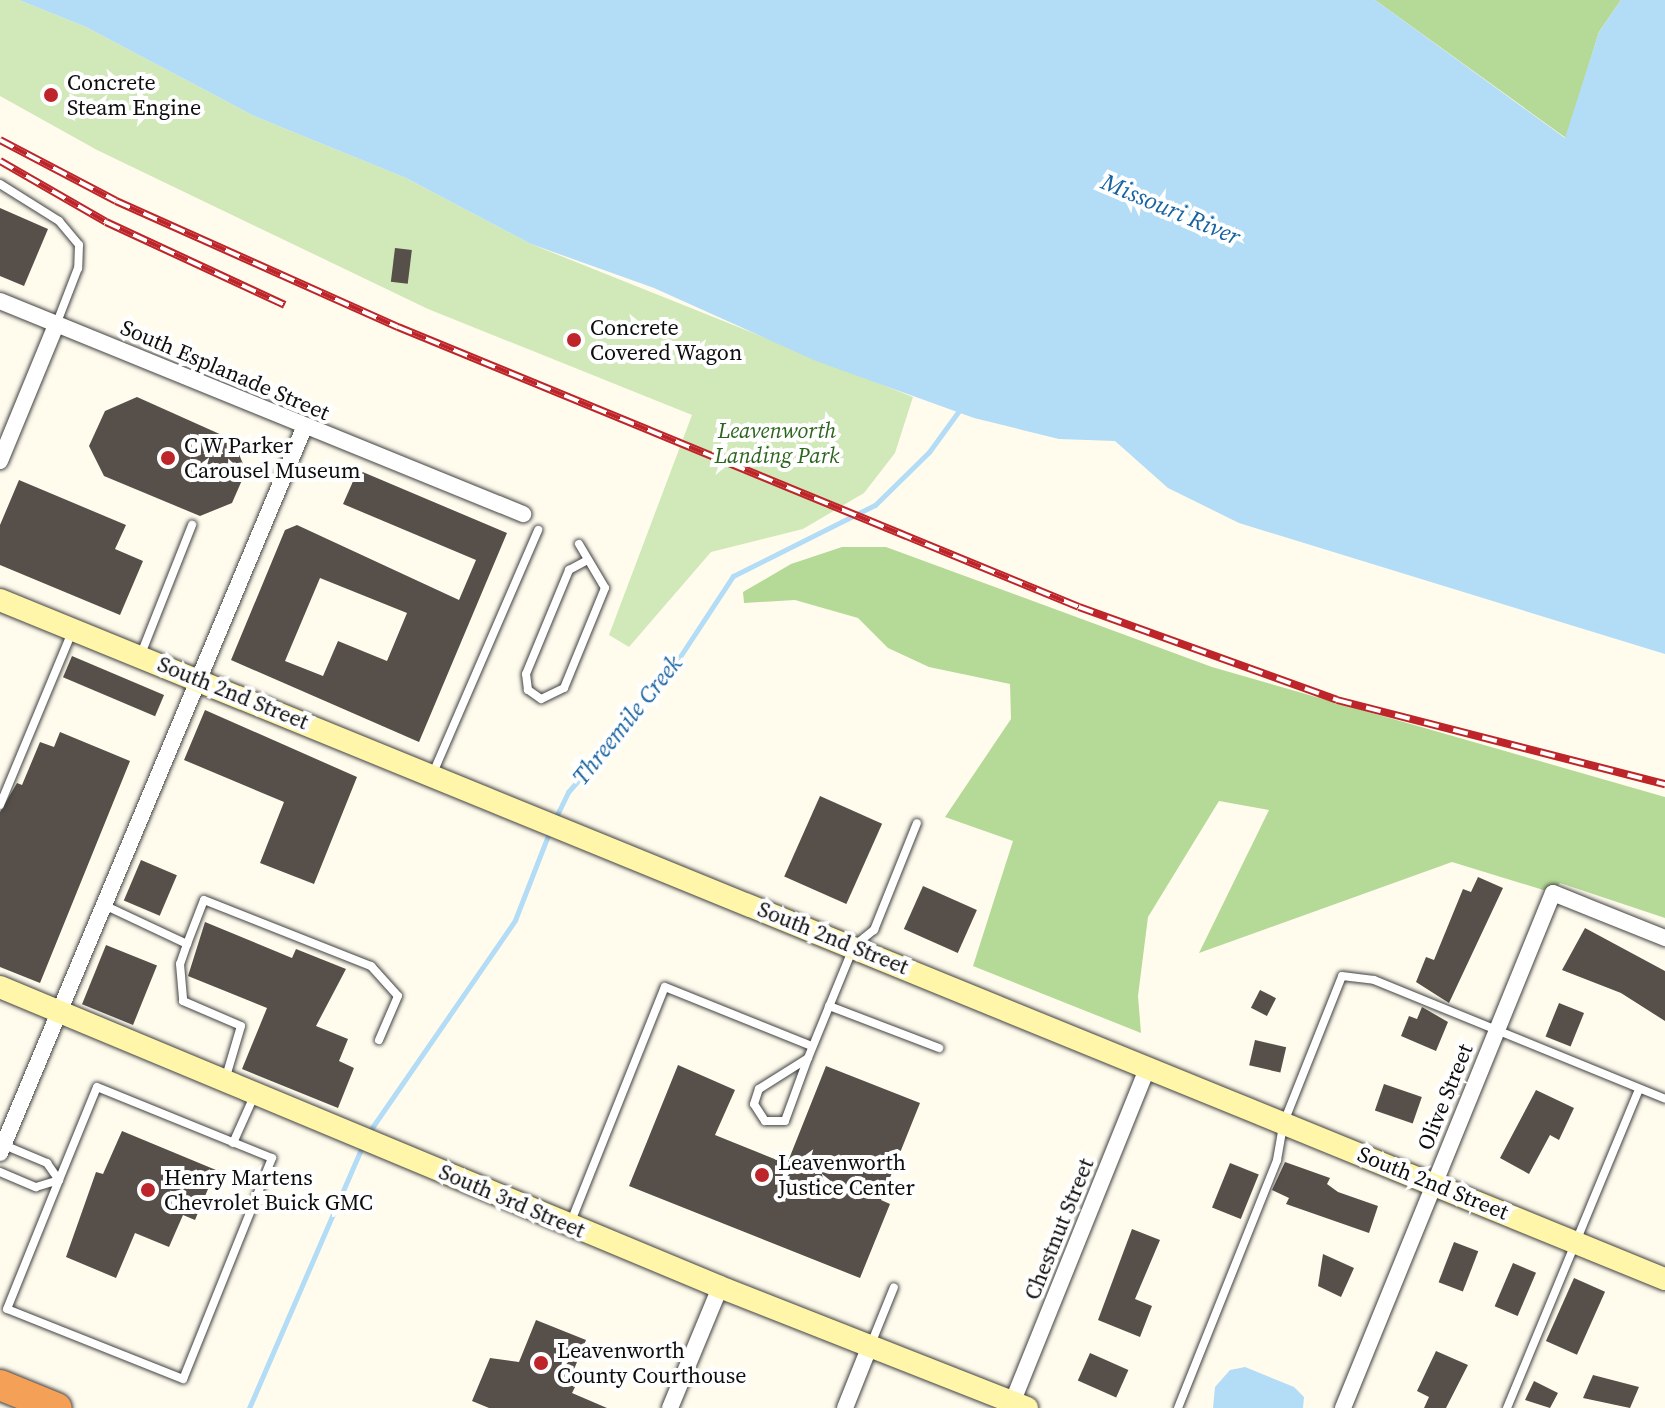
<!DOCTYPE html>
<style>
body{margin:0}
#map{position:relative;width:1665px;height:1408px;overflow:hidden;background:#fffcee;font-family:"Source Serif 4",serif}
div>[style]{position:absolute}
.green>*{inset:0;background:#d1e9b8}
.forest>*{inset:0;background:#b5da97}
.water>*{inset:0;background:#b3dcf6}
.stream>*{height:5px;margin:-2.5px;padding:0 2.5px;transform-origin:2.5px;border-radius:2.5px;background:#b3dcf6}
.building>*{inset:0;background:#564f4a;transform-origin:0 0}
.roads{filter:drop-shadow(0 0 2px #414141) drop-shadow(0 0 2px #414141)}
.lane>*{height:8px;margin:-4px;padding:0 4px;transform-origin:4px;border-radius:4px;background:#fff}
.street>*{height:16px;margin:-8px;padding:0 8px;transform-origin:8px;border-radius:8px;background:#fff}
.secondary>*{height:22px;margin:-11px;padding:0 11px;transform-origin:11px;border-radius:11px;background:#fff6a9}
.highway>*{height:30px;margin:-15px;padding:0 15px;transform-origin:15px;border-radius:15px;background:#f4a157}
.rail>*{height:8px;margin-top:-4px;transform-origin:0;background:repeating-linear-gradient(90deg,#fff 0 15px,#be252b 0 30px);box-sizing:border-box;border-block:2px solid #be252b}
.dots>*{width:22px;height:22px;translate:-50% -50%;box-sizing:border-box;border:4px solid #fff;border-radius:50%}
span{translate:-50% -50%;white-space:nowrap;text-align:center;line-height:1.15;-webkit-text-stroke:8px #fff;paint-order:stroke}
.poi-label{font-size:22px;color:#0e0e0e}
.left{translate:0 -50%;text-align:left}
.street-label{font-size:22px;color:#0e0e0e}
.park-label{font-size:22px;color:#2c651e;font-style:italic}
.water-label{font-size:24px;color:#1762a0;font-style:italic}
</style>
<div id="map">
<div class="green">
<i style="clip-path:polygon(0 0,19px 0,86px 27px,254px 116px,406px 178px,531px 244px,913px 397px,895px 453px,864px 493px,803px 529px,711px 552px,629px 647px,609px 635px,692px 415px,428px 309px,97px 150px,0 96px)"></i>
</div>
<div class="forest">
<i style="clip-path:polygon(1375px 0,1621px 0,1599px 32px,1566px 138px)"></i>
<i style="clip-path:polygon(842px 547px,886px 547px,1212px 667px,1665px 797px,1665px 918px,1560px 883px,1553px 893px,1452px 862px,1199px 953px,1269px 810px,1219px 801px,1148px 917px,1138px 996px,1141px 1033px,973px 966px,1013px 841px,945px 817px,1011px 719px,1010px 684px,929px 667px,888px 648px,858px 618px,795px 600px,744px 603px,743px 592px,791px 564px)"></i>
</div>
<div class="water">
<i style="clip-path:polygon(19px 0,1375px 0,1565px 138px,1599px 32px,1621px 0,1665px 0,1665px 654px,1239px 523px,1168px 488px,1115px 441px,1059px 439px,974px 418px,816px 361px,654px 288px,531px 244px,406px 178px,254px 116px,86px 27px)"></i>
<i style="clip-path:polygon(1245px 1367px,1294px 1387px,1304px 1397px,1303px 1408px,1213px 1408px,1215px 1387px,1230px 1370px)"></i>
</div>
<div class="stream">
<i style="left:554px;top:821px;width:32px;rotate:-64deg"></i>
<i style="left:568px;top:792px;width:140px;rotate:-48.8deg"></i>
<i style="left:660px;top:687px;width:133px;rotate:-56.7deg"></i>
<i style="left:733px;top:576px;width:159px;rotate:-26.6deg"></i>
<i style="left:875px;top:505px;width:76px;rotate:-44.5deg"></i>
<i style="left:929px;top:452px;width:54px;rotate:-54deg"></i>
<i style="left:369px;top:1132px;width:257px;rotate:-55.4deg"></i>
<i style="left:515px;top:920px;width:97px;rotate:-68.7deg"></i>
<i style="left:249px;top:1408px;width:287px;rotate:-66.6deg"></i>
</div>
<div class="building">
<i style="clip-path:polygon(0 208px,48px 229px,24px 286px,0 276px)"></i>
<i style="left:395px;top:248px;width:17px;height:34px;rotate:7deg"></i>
<i style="clip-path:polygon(137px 397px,233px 440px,246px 471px,232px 503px,200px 516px,104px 476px,89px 446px,105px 411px)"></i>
<i style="clip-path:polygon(evenodd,358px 470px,507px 533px,419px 742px,231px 660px,285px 530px,297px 525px,459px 600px,476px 560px,343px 504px,358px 470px,320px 578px,407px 613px,387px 661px,338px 641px,323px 676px,285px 661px,320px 578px)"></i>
<i style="clip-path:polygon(19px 480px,126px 525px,115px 549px,143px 561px,120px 615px,0 565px,0 525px)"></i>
<i style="left:72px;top:656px;width:100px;height:23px;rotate:23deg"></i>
<i style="clip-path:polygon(205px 710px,357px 777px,314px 884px,260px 863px,284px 802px,184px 760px)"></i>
<i style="clip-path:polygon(60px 732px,130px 761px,40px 983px,0 967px,0 812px,17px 783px,22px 785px,40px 742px,54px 747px)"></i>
<i style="left:820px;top:796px;width:68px;height:88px;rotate:24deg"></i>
<i style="left:141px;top:860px;width:39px;height:44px;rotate:23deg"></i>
<i style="clip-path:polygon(1478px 877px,1503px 888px,1449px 1003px,1416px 982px,1426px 957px,1434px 960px,1463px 889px,1471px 892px)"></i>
<i style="left:923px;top:886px;width:59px;height:47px;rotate:24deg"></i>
<i style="clip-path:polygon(205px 922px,292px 958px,296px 949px,346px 969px,316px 1026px,348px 1039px,339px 1061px,354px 1068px,338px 1108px,242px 1069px,267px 1008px,188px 976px)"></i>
<i style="clip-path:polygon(1585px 928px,1665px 971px,1665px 1021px,1621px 993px,1562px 970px)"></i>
<i style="left:106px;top:945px;width:55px;height:64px;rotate:22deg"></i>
<i style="left:1260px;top:990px;width:18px;height:20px;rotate:27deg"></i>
<i style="left:1559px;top:1003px;width:27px;height:36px;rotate:22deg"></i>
<i style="clip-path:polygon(1422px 1007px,1448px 1022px,1436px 1051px,1401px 1036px,1409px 1016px,1417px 1019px)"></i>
<i style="left:1255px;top:1040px;width:32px;height:26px;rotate:13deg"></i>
<i style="clip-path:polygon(678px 1065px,735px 1090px,715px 1135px,787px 1164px,826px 1066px,920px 1103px,881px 1200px,890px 1204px,860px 1278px,629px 1186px)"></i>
<i style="left:1384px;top:1084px;width:40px;height:28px;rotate:19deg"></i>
<i style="clip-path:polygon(1536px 1090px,1574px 1108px,1559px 1140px,1550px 1135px,1529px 1174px,1500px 1158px)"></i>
<i style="clip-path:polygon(122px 1131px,216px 1170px,195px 1220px,183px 1215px,169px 1247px,135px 1233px,116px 1278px,66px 1257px,96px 1172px,103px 1174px)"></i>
<i style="clip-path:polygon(1285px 1162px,1330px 1178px,1327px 1184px,1338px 1192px,1378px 1206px,1369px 1233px,1286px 1204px,1289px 1198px,1272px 1190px)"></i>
<i style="left:1230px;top:1163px;width:31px;height:48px;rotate:22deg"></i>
<i style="clip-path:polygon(1132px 1229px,1160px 1240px,1135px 1299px,1152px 1306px,1140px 1337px,1098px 1320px)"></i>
<i style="left:1454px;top:1242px;width:26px;height:43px;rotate:21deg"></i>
<i style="clip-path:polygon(1323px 1254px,1354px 1268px,1341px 1297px,1318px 1286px)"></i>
<i style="left:1513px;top:1263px;width:25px;height:47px;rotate:23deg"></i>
<i style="left:1574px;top:1278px;width:34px;height:69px;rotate:24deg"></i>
<i style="clip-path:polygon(536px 1320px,586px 1340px,568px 1384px,575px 1387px,572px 1393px,607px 1408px,489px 1408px,472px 1401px,490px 1358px,519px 1362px)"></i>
<i style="clip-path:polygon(1436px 1351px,1468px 1365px,1446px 1408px,1424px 1408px,1429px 1397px,1417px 1391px)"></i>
<i style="left:1090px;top:1353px;width:42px;height:30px;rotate:24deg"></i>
<i style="clip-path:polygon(1593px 1375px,1639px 1387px,1630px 1408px,1583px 1398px)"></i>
<i style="clip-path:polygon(1534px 1381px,1558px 1393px,1550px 1408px,1525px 1400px)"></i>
</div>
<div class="roads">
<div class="lane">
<i style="left:0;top:184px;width:70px;rotate:32.1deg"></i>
<i style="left:59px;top:221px;width:31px;rotate:50deg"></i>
<i style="left:79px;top:245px;width:23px;rotate:92deg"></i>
<i style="left:78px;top:268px;width:61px;rotate:111.1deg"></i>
<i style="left:579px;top:544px;width:51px;rotate:59.4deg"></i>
<i style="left:605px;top:588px;width:108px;rotate:112.3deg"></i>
<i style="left:564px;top:688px;width:25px;rotate:154deg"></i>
<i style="left:541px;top:699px;width:16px;rotate:-145deg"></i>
<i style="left:528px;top:690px;width:16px;rotate:-97deg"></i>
<i style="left:526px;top:674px;width:113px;rotate:-67.5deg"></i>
<i style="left:569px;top:570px;width:19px;rotate:-28deg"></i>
<i style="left:141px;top:654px;width:139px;rotate:-68.4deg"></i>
<i style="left:433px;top:773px;width:265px;rotate:-66.6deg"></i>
<i style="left:0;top:805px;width:190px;rotate:-67.4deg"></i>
<i style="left:104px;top:905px;width:92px;rotate:25.2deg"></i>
<i style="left:187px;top:944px;width:47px;rotate:-68.9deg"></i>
<i style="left:204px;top:900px;width:180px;rotate:21.6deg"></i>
<i style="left:371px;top:966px;width:40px;rotate:48deg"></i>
<i style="left:398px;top:996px;width:48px;rotate:113.4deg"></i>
<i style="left:187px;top:944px;width:21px;rotate:109deg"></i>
<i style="left:180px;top:964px;width:37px;rotate:85deg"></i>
<i style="left:183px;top:1001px;width:63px;rotate:23.3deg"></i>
<i style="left:241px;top:1026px;width:56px;rotate:106.5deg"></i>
<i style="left:829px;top:1006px;width:118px;rotate:20.9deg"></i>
<i style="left:808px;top:1058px;width:67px;rotate:110.1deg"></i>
<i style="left:785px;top:1121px;width:20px;rotate:180deg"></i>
<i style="left:765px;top:1121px;width:20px;rotate:-123deg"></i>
<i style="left:754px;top:1104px;width:16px;rotate:-72deg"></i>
<i style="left:759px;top:1089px;width:58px;rotate:-32.3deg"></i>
<i style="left:808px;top:1058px;width:121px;rotate:-67.7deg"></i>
<i style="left:854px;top:946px;width:26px;rotate:-39deg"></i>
<i style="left:874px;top:930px;width:115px;rotate:-68.1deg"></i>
<i style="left:233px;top:1143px;width:51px;rotate:-65.9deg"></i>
<i style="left:4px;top:1145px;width:47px;rotate:22.7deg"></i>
<i style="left:47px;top:1163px;width:21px;rotate:55deg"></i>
<i style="left:0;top:1172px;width:39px;rotate:23deg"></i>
<i style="left:36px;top:1187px;width:24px;rotate:-17deg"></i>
<i style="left:59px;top:1180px;width:100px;rotate:-67.8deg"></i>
<i style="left:97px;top:1087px;width:189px;rotate:22.1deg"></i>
<i style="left:272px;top:1158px;width:238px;rotate:111.9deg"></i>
<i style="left:183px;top:1379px;width:189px;rotate:-158.3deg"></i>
<i style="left:7px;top:1309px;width:139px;rotate:-68deg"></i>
<i style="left:570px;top:1224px;width:255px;rotate:-68.2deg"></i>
<i style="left:665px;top:987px;width:158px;rotate:21.9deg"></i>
<i style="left:871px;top:1344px;width:61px;rotate:-68deg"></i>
<i style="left:1178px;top:1408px;width:267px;rotate:-68.2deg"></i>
<i style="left:1277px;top:1160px;width:39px;rotate:-80deg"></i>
<i style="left:1284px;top:1122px;width:157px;rotate:-68.3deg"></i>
<i style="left:1342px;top:976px;width:32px;rotate:7deg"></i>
<i style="left:1374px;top:980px;width:314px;rotate:22.2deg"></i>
<i style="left:1507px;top:1408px;width:345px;rotate:-67.5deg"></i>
</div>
<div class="street">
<i style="left:0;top:301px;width:565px;rotate:22.16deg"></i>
<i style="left:0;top:461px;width:147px;rotate:-67.6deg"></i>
<i style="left:0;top:1153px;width:786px;rotate:-67.25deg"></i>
<i style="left:670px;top:1408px;width:131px;rotate:-67.5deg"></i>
<i style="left:845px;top:1408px;width:65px;rotate:-68.2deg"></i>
<i style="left:1010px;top:1408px;width:369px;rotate:-68deg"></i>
<i style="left:1343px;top:1408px;width:556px;rotate:-67.82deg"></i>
<i style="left:1553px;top:893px;width:121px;rotate:21.9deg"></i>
</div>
<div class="secondary">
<i style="left:0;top:600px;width:1798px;rotate:22.19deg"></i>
<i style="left:0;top:987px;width:780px;rotate:22.62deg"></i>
<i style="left:720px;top:1287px;width:330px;rotate:21.5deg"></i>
</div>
<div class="highway">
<i style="left:0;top:1385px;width:61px;rotate:22deg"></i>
</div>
</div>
<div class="rail">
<i style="left:0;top:140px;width:131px;rotate:27.7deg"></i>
<i style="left:116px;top:201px;width:309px;rotate:24.1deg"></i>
<i style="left:398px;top:327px;width:736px;rotate:22.35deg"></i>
<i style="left:1079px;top:607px;width:274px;rotate:19.8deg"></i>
<i style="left:1337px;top:700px;width:339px;rotate:14.4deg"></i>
<i style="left:0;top:161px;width:122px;rotate:29.9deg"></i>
<i style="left:106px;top:222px;width:197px;rotate:24.9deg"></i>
</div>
<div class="dots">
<i style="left:51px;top:95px;background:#be252b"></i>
<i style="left:574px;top:340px;background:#be252b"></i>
<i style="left:168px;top:458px;background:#be252b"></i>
<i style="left:762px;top:1175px;background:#be252b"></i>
<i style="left:148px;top:1190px;background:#be252b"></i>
<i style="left:541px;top:1363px;background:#be252b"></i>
</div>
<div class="poi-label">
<span class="left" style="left:67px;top:95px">Concrete<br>Steam Engine</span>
<span class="left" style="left:590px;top:340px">Concrete<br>Covered Wagon</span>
<span class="left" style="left:184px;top:458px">C W Parker<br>Carousel Museum</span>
<span class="left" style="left:778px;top:1175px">Leavenworth<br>Justice Center</span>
<span class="left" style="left:164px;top:1190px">Henry Martens<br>Chevrolet Buick GMC</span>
<span class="left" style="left:557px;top:1363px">Leavenworth<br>County Courthouse</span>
</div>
<div class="street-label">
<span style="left:225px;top:370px;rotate:23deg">South Esplanade Street</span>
<span style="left:233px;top:693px;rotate:22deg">South 2nd Street</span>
<span style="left:833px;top:938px;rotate:22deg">South 2nd Street</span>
<span style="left:1445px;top:1097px;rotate:-68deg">Olive Street</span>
<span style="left:1433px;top:1183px;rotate:22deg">South 2nd Street</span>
<span style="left:512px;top:1201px;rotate:23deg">South 3rd Street</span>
<span style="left:1059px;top:1229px;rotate:-68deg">Chestnut Street</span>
</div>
<div class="park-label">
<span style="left:777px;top:443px">Leavenworth<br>Landing Park</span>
</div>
<div class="water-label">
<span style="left:1171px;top:209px;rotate:23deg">Missouri River</span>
<span style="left:627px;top:720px;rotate:-51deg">Threemile Creek</span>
</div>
</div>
